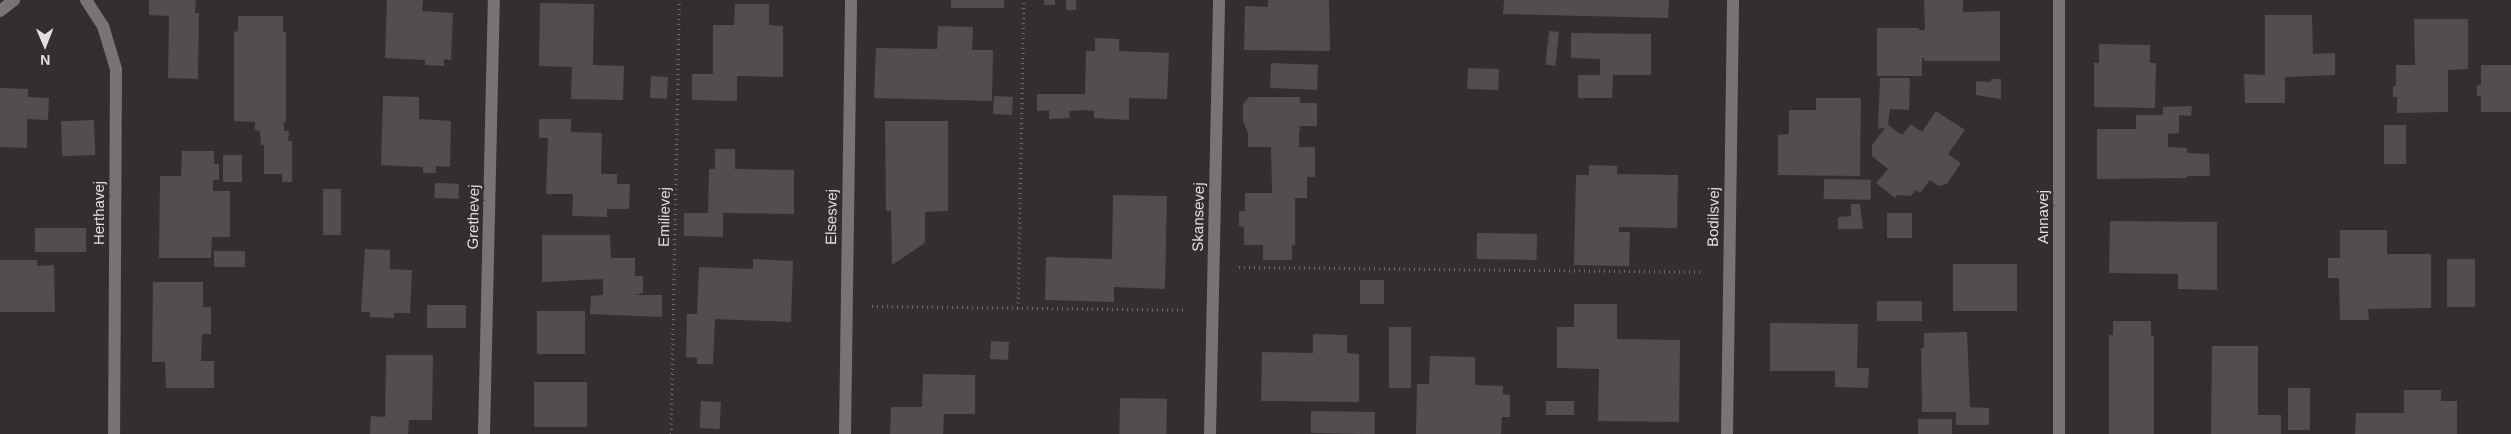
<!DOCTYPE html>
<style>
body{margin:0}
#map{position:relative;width:2511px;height:434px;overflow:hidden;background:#332e30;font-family:Helvetica,sans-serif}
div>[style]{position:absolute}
.building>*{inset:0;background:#534d50;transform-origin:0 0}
.path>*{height:3px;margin-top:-1.5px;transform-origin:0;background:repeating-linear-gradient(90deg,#706c6e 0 1px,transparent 0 5px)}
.minor>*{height:12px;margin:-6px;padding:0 6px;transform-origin:6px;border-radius:6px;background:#787375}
span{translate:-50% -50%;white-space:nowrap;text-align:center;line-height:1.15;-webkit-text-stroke:4.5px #332e30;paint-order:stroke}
.street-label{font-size:15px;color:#e3e0e1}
.north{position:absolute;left:20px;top:20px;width:50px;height:50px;-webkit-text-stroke:4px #332e30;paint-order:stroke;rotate:179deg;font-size:14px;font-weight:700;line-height:20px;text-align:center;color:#e3e0e1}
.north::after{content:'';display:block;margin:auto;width:18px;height:22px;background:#e3e0e1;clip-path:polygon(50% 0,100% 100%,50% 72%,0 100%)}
</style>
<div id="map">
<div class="building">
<i style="clip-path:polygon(149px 0,196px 0,195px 13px,199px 13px,198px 79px,168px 78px,169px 16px,149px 15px)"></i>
<i style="clip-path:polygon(387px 0,423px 0,422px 11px,453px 13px,451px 60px,444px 59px,444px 66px,425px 65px,425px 60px,385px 58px)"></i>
<i style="left:951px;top:0;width:53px;height:8px"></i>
<i style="left:1044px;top:0;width:11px;height:5px"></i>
<i style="left:1066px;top:0;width:10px;height:10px"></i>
<i style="clip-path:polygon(1268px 0,1329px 0,1330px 51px,1244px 50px,1245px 6px,1268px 7px)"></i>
<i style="clip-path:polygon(1504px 0,1669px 0,1668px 18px,1503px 14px)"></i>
<i style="clip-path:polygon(1924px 0,1963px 0,1963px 12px,2000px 11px,2000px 61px,1924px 61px,1924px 58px,1922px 58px,1922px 76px,1877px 76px,1877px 28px,1919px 28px,1919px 30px,1925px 30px)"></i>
<i style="clip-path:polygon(540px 3px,594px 4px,593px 65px,624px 66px,623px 100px,571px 99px,572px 67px,539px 66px)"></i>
<i style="clip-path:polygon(735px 4px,769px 4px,769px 25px,783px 26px,783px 77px,737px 76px,737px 101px,692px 100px,692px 74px,713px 74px,713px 25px,734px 25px)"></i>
<i style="clip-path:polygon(2265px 15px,2312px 15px,2313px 54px,2335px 53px,2335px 75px,2285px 77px,2285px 103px,2245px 103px,2244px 74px,2265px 75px)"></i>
<i style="clip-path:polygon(238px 16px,283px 16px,283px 32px,286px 32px,286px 122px,284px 122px,284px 131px,289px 131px,288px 141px,292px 141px,292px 182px,282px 182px,282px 174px,264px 174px,264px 145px,261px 145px,260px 131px,255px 130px,255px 122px,234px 121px,234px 32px,238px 31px)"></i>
<i style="clip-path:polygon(2414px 19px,2468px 19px,2468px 69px,2448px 70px,2448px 112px,2397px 113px,2397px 97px,2393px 97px,2393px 86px,2396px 86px,2396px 65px,2415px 65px)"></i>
<i style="clip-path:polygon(938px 26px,973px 27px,972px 50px,993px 50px,992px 101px,874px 98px,876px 48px,937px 49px)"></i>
<i style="left:1549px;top:31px;width:10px;height:34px;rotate:6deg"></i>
<i style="clip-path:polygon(1571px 33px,1651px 34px,1651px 75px,1613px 75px,1612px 98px,1578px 98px,1578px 75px,1600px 75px,1600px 59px,1571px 58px)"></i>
<i style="clip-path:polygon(1095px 38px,1119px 39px,1119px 51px,1169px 53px,1167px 99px,1129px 98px,1129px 120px,1094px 118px,1094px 111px,1085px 110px,1069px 111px,1070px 118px,1049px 119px,1049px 110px,1037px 111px,1037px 94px,1085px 94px,1086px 51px,1095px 51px)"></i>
<i style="clip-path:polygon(2099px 44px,2150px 45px,2150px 63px,2156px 63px,2155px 108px,2094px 107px,2094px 63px,2099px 63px)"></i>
<i style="left:1271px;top:63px;width:47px;height:25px;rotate:2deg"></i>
<i style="clip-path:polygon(2481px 65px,2511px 65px,2511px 112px,2481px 112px,2481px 97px,2477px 96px,2477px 85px,2481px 85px)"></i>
<i style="left:1468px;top:68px;width:31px;height:21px;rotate:2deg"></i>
<i style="left:651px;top:76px;width:17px;height:22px;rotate:3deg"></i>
<i style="clip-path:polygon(1880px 78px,1910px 78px,1909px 110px,1890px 109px,1888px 125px,1902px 135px,1911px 124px,1922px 132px,1936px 111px,1965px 130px,1948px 154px,1961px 163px,1947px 184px,1938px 186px,1930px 180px,1920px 193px,1916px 190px,1911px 196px,1897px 195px,1895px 198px,1876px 183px,1888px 169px,1872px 156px,1872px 145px,1885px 128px,1878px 129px)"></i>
<i style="clip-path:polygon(1991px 79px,2001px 79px,2001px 99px,1976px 95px,1976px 81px,1991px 82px)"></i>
<i style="clip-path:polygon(0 88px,28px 89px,28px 97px,49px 98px,48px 120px,27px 119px,27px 148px,0 147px)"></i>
<i style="clip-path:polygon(383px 96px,419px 97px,419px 119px,451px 121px,450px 167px,436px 166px,436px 173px,423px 173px,423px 167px,381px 165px)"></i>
<i style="left:994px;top:96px;width:19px;height:18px;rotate:3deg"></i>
<i style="clip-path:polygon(1249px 97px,1300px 97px,1300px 103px,1317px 103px,1317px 126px,1300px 126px,1299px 135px,1299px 147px,1315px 147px,1315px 177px,1307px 177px,1307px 198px,1295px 198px,1295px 245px,1292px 245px,1292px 260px,1263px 260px,1263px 245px,1244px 245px,1244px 227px,1239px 226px,1239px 211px,1245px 211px,1245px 193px,1272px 193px,1271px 147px,1248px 147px,1248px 133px,1243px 121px,1243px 104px)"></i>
<i style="clip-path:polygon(1816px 98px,1861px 98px,1860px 176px,1778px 175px,1778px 135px,1789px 134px,1789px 110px,1816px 110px)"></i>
<i style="clip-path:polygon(2192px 106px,2191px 116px,2179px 115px,2179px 133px,2168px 134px,2168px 147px,2187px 148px,2187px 153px,2209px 154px,2210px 176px,2187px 176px,2187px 178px,2097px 179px,2097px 129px,2136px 129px,2136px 115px,2163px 115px,2163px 107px)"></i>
<i style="clip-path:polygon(539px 119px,571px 119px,571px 132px,602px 133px,601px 174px,617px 174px,617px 184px,630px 184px,629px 209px,607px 209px,607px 217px,572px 216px,573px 194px,546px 194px,548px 138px,539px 138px)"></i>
<i style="left:94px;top:120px;width:35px;height:33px;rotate:88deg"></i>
<i style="clip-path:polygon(885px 121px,948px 121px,948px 211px,925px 212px,925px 243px,892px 265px,891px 211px,886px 211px)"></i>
<i style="left:2384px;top:125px;width:22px;height:39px"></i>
<i style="clip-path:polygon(715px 149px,735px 149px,735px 169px,794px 170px,794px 214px,723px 213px,723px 237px,684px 236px,684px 213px,708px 213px,709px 169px,715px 169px)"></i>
<i style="clip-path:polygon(182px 151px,214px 151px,214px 164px,219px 164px,219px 180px,213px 180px,213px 191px,230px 191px,230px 237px,212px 237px,211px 258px,159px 258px,160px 176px,181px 176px)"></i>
<i style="left:223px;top:155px;width:19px;height:27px"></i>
<i style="clip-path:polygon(1589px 165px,1617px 166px,1617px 174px,1678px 175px,1677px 228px,1619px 227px,1619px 232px,1630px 232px,1629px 266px,1574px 265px,1576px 175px,1589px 175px)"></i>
<i style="left:1824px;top:179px;width:47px;height:20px;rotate:1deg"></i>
<i style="left:435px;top:183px;width:24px;height:15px;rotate:2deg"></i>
<i style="left:323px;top:189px;width:18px;height:46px"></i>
<i style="clip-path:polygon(1113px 195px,1167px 196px,1165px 289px,1114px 287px,1114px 302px,1045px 300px,1046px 257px,1112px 259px)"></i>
<i style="clip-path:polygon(1851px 204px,1860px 204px,1863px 229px,1838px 229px,1838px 217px,1851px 216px)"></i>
<i style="left:1887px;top:213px;width:25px;height:25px"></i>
<i style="clip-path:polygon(2110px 221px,2217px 222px,2217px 290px,2178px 289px,2178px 274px,2109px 273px)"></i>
<i style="left:35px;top:228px;width:51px;height:24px"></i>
<i style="clip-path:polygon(2340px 230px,2387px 230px,2387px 254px,2431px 254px,2431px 308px,2368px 309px,2369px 320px,2340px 320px,2339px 278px,2328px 278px,2328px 258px,2340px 258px)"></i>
<i style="left:1477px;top:233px;width:60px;height:26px;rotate:1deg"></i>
<i style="clip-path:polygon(542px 235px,610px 235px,611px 258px,635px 258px,635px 276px,643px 276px,643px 293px,634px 295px,662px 295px,662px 317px,590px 314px,591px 296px,603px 295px,603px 279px,542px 282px)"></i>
<i style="clip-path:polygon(365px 249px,390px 250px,390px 269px,412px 270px,410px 313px,394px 313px,394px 318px,370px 317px,370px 312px,361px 312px)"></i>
<i style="left:214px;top:251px;width:31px;height:16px"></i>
<i style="clip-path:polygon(753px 259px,793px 261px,791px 322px,715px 319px,713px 364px,697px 364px,697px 358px,686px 357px,687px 314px,697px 314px,699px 267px,753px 269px)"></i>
<i style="left:2447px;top:259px;width:28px;height:48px"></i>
<i style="clip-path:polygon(0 260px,37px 260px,37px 266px,54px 265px,55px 312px,0 312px)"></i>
<i style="left:1953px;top:264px;width:64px;height:47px"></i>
<i style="left:1360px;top:280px;width:24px;height:24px"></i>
<i style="clip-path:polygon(153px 282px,203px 282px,203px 307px,211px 307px,211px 334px,202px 334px,201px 361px,214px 361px,214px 388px,166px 388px,165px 362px,152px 362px)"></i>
<i style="left:1877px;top:301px;width:45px;height:20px"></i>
<i style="clip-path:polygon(1574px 304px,1617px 304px,1617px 339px,1680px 340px,1679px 422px,1598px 421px,1599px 369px,1557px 368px,1557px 327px,1574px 327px)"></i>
<i style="left:427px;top:305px;width:39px;height:23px"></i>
<i style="left:537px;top:311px;width:48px;height:43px"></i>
<i style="clip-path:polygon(2113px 321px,2151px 321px,2151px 335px,2154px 336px,2154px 434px,2109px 434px,2109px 335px,2113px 335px)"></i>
<i style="clip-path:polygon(1770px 323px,1858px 324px,1857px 368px,1869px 368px,1868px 388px,1835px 387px,1835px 371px,1770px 371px)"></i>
<i style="left:1389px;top:327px;width:22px;height:61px"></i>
<i style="clip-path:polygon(1967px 332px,1970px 407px,1989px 408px,1989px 425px,1956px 425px,1956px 412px,1922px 412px,1921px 348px,1924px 348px,1924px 333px)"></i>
<i style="clip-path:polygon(1313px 334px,1347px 335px,1347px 353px,1359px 354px,1359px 402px,1261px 401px,1262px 352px,1313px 353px)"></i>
<i style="left:991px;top:341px;width:18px;height:18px;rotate:3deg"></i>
<i style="clip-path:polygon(2212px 346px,2258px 346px,2258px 415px,2281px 415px,2281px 434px,2211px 434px)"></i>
<i style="clip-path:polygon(386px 355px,433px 355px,432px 420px,409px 420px,408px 434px,370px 434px,371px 416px,385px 417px)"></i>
<i style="clip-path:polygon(1430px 356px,1475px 357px,1475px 385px,1503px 386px,1503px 394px,1510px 395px,1510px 417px,1502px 417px,1501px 434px,1416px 434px,1417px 384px,1429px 384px)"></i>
<i style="clip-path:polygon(923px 374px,975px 375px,975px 414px,944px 414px,943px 434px,890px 434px,891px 407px,922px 407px)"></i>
<i style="left:534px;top:382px;width:53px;height:45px"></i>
<i style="left:2288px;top:388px;width:22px;height:42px"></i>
<i style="clip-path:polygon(2404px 390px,2441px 390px,2441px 401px,2457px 401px,2457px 434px,2355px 434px,2356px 413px,2404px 413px)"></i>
<i style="left:1120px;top:398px;width:47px;height:36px;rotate:1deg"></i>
<i style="left:701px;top:401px;width:20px;height:27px;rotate:3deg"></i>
<i style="left:1546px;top:401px;width:28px;height:14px"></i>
<i style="left:1311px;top:411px;width:64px;height:22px;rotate:1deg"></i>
<i style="left:1952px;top:419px;width:15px;height:34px;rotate:90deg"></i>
</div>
<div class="path">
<i style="left:1239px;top:267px;width:463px;rotate:0.6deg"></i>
<i style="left:872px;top:306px;width:314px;rotate:0.7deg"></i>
<i style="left:1018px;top:308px;width:308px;rotate:-88.9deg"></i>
<i style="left:671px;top:434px;width:434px;rotate:-88.9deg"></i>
</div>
<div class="minor">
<i style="left:86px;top:0;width:31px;rotate:57deg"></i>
<i style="left:103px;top:26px;width:45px;rotate:73.2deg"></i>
<i style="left:116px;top:69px;width:365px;rotate:90.3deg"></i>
<i style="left:0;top:11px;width:18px;rotate:-38deg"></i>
<i style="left:484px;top:434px;width:434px;rotate:-88.7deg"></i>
<i style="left:845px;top:434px;width:434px;rotate:-89.2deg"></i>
<i style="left:1210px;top:434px;width:434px;rotate:-88.8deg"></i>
<i style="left:1727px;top:434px;width:434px;rotate:-89.2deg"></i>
<i style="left:2059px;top:434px;width:434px;rotate:-90deg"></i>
</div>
<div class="street-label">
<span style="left:99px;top:213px;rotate:-90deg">Herthavej</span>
<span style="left:473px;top:217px;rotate:-89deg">Grethevej</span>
<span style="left:664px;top:217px;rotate:-89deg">Emilievej</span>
<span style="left:831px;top:217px;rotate:-89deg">Elsesvej</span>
<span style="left:1198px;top:217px;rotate:-89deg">Skansevej</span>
<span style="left:1713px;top:217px;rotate:-89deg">Bodilsvej</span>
<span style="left:2043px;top:217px;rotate:-90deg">Annavej</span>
</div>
<div class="north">N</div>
</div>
